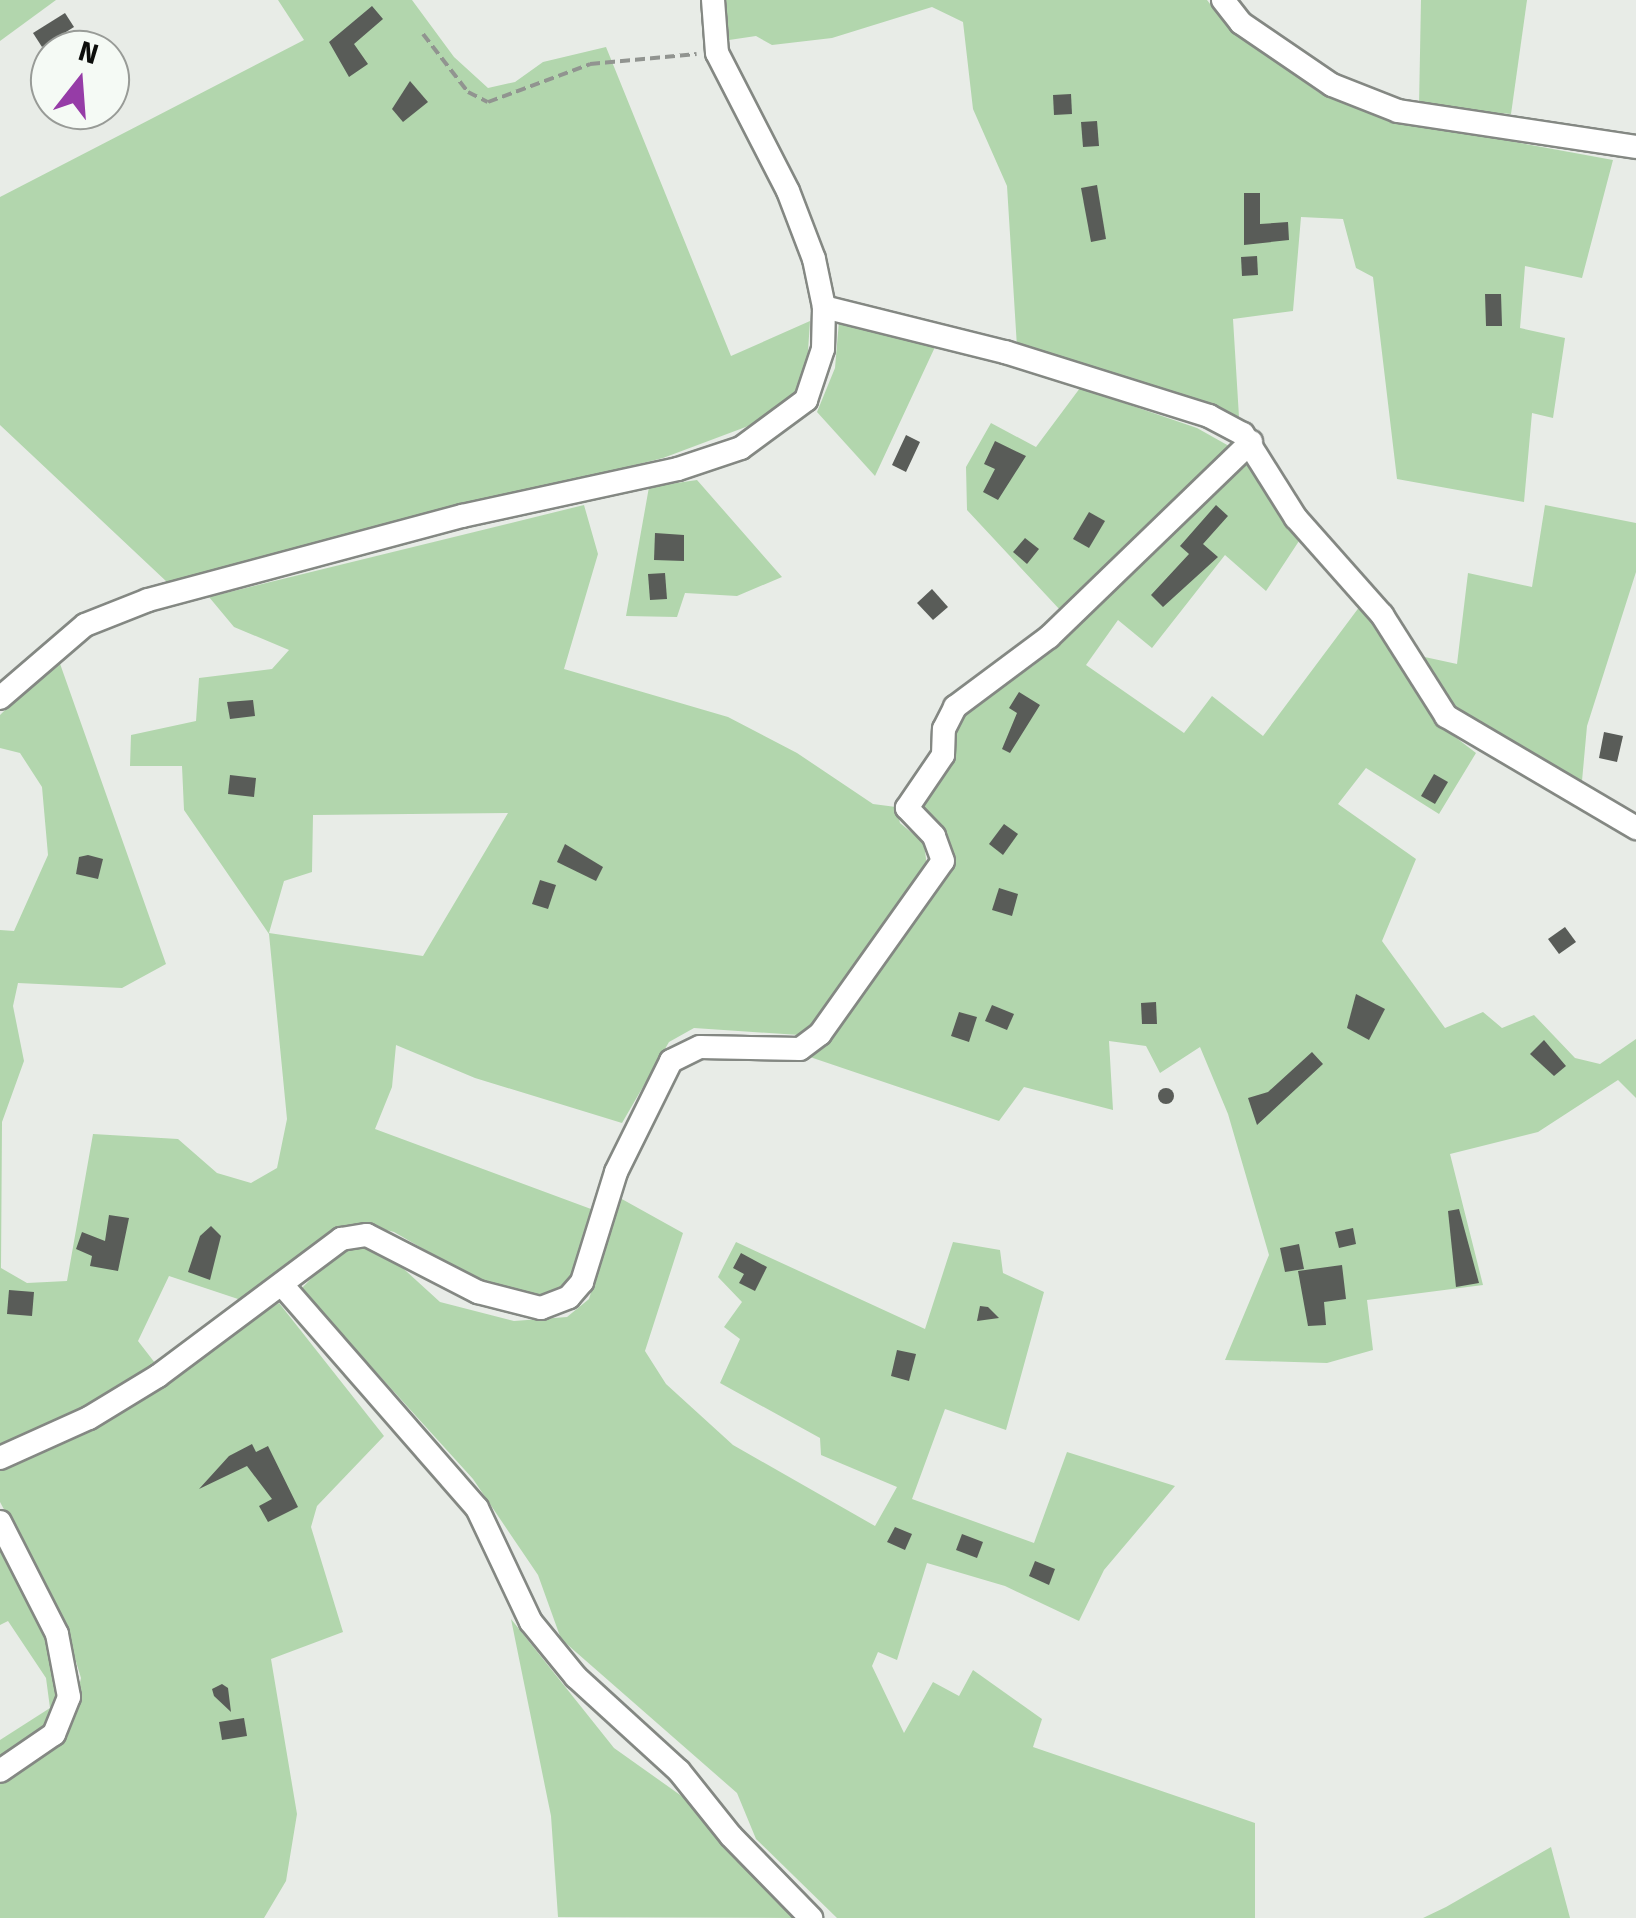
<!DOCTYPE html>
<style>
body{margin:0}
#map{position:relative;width:1636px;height:1918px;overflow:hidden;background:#e8ece7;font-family:"Fira Sans",sans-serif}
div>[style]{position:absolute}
.green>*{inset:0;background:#b2d6ad}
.building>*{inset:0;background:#595c58}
.round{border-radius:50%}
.path>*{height:4px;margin-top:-2px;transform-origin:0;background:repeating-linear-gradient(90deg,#919490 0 10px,transparent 0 15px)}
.roads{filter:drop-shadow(2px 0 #848883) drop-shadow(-2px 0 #848883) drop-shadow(0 2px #848883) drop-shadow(0 -2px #848883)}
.minor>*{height:22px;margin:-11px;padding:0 11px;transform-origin:11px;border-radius:11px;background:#fff}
span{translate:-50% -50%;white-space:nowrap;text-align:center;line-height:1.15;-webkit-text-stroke:10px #f5faf5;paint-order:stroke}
.north{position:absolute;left:30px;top:30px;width:100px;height:100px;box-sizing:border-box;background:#f5faf5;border:2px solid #989b97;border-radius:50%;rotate:17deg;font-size:28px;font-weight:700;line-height:40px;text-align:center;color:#0c0d0b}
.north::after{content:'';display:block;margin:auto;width:35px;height:45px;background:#963ca7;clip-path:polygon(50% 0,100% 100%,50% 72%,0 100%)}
</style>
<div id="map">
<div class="green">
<i style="clip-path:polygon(0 0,56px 0,0 41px)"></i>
<i style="clip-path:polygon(278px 0,412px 0,454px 57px,488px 88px,515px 82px,543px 62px,606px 47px,731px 356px,810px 321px,807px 366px,791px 400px,751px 425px,663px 458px,167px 582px,0 425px,0 197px,304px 40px)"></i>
<i style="clip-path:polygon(726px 0,1207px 0,1227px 26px,1318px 92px,1405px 122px,1613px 160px,1582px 278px,1525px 266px,1520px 328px,1565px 338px,1553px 418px,1532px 413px,1524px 502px,1397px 479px,1373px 277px,1356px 268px,1343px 219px,1301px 217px,1293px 311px,1233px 319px,1239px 417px,1017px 347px,1007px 186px,973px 109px,963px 22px,932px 7px,832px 38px,772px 45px,756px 36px,729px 40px)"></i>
<i style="clip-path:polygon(1421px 0,1527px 0,1511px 114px,1419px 106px)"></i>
<i style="clip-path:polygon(839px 321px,935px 347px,875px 476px,817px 412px,835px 368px)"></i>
<i style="clip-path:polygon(1080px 388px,1197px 428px,1229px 446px,1061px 611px,967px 510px,966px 467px,991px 423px,1036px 447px)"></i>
<i style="clip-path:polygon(1247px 461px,1299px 541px,1266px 591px,1225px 555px,1152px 648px,1118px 620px,1086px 665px,1184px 733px,1212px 696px,1263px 736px,1360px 606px,1437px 723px,1476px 753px,1439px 814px,1366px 768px,1338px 804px,1416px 859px,1382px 941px,1445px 1028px,1483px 1012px,1502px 1028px,1534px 1015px,1575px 1058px,1600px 1064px,1636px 1039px,1636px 1098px,1618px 1080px,1538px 1132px,1450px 1154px,1483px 1285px,1367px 1300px,1373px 1350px,1327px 1363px,1225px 1360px,1269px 1255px,1228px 1114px,1200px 1047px,1160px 1073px,1146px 1046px,1109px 1041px,1113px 1110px,1024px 1087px,999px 1121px,810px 1057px,953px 863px,949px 839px,916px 805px,957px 716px,1033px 666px)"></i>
<i style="clip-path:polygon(697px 480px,782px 577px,737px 596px,685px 593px,677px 617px,626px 616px,649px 487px)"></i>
<i style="clip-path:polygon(evenodd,584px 505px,598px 554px,564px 669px,728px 717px,797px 753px,873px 804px,896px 807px,900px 823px,924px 843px,927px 867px,830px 1008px,799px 1035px,694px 1028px,669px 1042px,622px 1123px,475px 1078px,396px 1045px,392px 1087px,375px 1129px,591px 1209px,568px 1284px,542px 1296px,489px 1287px,394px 1232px,367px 1225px,247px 1302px,169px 1276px,138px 1341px,155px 1363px,69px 1417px,0 1449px,0 930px,14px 931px,48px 855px,42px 787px,20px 753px,0 748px,0 715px,58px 658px,166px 964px,122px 988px,18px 983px,13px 1006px,24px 1061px,2px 1122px,1px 1268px,27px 1283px,67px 1281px,93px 1134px,178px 1139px,217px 1173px,251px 1183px,277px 1168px,287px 1119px,269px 934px,184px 810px,182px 766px,130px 766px,131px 735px,196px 721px,199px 678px,272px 669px,289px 650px,234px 627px,209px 597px,584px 505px,508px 813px,423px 956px,269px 933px,284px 881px,312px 872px,313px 815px,508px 813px)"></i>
<i style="clip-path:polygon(1545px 505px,1636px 523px,1636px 572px,1587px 726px,1582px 781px,1479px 730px,1443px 694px,1420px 656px,1457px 664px,1468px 573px,1532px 587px)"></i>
<i style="clip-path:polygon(620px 1198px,683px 1233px,645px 1351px,666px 1384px,733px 1445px,875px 1526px,897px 1487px,821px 1455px,820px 1438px,720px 1383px,740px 1339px,724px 1327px,742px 1302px,718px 1277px,736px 1242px,925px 1329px,953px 1242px,1000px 1250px,1003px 1273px,1044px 1292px,1006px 1430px,945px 1409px,912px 1499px,1034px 1543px,1067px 1452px,1175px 1486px,1104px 1570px,1079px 1621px,1005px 1586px,927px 1563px,897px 1660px,878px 1652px,872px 1666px,904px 1733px,933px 1682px,959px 1696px,973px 1670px,1042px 1719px,1033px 1747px,1255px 1823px,1255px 1918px,837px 1918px,756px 1839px,737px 1793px,561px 1639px,538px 1575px,473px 1479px,301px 1289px,332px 1257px,358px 1246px,383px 1250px,440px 1302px,514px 1321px,567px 1317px,589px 1299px)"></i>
<i style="clip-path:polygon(279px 1303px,384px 1436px,317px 1506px,311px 1527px,343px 1632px,271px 1659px,297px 1814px,286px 1881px,264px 1918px,0 1918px,0 1779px,68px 1735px,81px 1678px,63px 1619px,0 1502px,0 1471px,62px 1440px)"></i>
<i style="clip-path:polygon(0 1535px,57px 1656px,63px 1701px,52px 1722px,0 1762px,0 1740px,50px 1708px,46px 1678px,8px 1621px,0 1625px)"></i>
<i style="clip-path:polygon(511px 1619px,614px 1748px,683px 1797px,794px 1918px,558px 1917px,551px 1816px)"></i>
<i style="clip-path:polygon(1551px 1847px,1570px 1918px,1423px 1918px,1446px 1907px)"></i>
</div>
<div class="building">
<i style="clip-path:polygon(372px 6px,383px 19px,354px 44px,368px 64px,349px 77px,329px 42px)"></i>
<i style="clip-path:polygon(65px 13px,74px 27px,42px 47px,33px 33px)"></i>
<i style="clip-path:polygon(410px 81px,428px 102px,403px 122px,392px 109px)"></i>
<i style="clip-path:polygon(1071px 94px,1072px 114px,1054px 115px,1053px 95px)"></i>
<i style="clip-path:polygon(1097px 121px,1099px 146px,1083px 147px,1081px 122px)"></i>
<i style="clip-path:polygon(1097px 185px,1106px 239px,1091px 242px,1081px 188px)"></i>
<i style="clip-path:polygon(1244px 193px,1260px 193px,1260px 224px,1288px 222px,1289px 240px,1244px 245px)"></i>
<i style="clip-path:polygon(1257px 256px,1258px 275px,1242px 276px,1241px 257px)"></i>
<i style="clip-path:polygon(1485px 294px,1501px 294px,1502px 326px,1486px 326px)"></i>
<i style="clip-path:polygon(906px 435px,920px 442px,906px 472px,892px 465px)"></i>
<i style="clip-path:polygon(995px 441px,1026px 456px,998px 500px,983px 492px,995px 469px,984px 464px)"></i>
<i style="clip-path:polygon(1216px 505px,1228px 516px,1203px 544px,1218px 557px,1163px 607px,1151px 595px,1189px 554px,1180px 546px)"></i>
<i style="clip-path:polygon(1089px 512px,1105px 521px,1089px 548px,1073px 539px)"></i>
<i style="clip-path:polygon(655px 533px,684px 535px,684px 561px,654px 560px)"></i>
<i style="clip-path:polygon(1025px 538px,1039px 549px,1027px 564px,1013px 552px)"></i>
<i style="clip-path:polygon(665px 573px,667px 599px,650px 600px,648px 574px)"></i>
<i style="clip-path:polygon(932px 589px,948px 607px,933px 620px,917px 603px)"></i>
<i style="clip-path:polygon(1019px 692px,1040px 705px,1010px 753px,1002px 749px,1017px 713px,1009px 708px)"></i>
<i style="clip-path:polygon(253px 700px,255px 716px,230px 719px,227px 702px)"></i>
<i style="clip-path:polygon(1604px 732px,1623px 736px,1617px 762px,1599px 758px)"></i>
<i style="clip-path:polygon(1434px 774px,1448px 782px,1435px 804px,1421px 796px)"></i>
<i style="clip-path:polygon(230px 775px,256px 778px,254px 797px,228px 794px)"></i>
<i style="clip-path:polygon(1004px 824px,1018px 834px,1003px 855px,989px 844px)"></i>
<i style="clip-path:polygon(565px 844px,603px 867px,596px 881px,557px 862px)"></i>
<i style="clip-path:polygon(88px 855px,103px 859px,98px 879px,76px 874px,79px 857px)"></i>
<i style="clip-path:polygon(540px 880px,556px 885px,548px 909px,532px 904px)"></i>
<i style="clip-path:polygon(999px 888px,1018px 894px,1012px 916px,992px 910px)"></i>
<i style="clip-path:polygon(1565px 927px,1576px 942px,1559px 954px,1548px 939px)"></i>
<i style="clip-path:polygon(1356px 994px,1385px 1009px,1369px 1040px,1347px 1028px)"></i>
<i style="clip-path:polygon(1156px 1002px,1157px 1024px,1142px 1024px,1141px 1003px)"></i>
<i style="clip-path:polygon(992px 1005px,1014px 1014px,1007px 1030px,985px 1021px)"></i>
<i style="clip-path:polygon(959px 1012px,977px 1017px,969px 1042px,951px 1036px)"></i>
<i style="clip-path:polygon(1544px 1040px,1566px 1066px,1554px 1076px,1530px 1054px)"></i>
<i style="clip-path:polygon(1312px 1052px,1323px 1064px,1257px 1125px,1248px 1098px,1268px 1092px)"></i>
<i class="round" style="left:1158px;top:1088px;width:16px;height:16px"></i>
<i style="clip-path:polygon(1459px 1209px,1479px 1283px,1456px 1287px,1448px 1211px)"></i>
<i style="clip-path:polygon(109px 1215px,129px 1218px,118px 1271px,90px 1266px,92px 1256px,76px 1249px,82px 1232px,105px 1241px)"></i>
<i style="clip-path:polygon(211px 1226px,221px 1236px,210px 1280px,188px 1272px,200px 1236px)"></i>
<i style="clip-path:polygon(1353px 1228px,1356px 1244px,1339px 1248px,1335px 1232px)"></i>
<i style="clip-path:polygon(1299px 1244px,1304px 1269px,1285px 1272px,1280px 1248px)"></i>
<i style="clip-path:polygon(741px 1253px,767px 1267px,755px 1291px,739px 1283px,744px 1274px,733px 1268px)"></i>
<i style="clip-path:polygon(1342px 1265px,1346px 1299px,1324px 1302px,1326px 1325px,1308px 1326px,1298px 1271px)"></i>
<i style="clip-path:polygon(9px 1290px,34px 1292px,32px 1316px,7px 1314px)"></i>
<i style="clip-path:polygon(980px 1306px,988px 1307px,999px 1318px,977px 1321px)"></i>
<i style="clip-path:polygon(897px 1350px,916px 1354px,909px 1381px,891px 1376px)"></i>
<i style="clip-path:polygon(252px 1444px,256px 1452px,268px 1446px,298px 1507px,268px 1522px,259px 1506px,272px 1499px,247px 1466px,199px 1489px,229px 1456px)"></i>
<i style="clip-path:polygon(895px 1527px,912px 1534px,905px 1550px,887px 1542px)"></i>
<i style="clip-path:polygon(962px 1534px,983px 1542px,977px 1558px,956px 1550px)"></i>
<i style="clip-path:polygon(1035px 1561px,1055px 1569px,1049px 1585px,1029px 1576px)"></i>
<i style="clip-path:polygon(222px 1684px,228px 1688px,231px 1712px,214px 1696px,212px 1689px)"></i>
<i style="clip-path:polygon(244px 1718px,247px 1736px,222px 1740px,219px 1722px)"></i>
</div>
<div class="path">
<i style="left:423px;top:34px;width:73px;rotate:52.2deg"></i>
<i style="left:468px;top:92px;width:22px;rotate:27deg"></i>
<i style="left:488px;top:102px;width:109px;rotate:-20.4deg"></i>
<i style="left:590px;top:64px;width:107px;rotate:-5.3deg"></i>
</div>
<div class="roads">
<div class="minor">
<i style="left:1223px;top:0;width:29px;rotate:52deg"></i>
<i style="left:1241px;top:23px;width:110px;rotate:34.3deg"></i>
<i style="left:1332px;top:85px;width:71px;rotate:21.5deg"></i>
<i style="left:1398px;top:111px;width:241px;rotate:8.6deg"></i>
<i style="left:824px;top:307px;width:187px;rotate:14deg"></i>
<i style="left:1005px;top:352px;width:214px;rotate:17.4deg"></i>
<i style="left:1209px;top:416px;width:38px;rotate:28deg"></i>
<i style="left:1243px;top:434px;width:99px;rotate:57.8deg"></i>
<i style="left:1296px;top:518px;width:130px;rotate:48.4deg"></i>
<i style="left:1382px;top:615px;width:120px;rotate:57.6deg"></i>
<i style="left:1446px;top:716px;width:221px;rotate:30.5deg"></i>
<i style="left:0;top:698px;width:112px;rotate:-40.7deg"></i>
<i style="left:85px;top:625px;width:68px;rotate:-21.6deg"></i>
<i style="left:148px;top:600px;width:325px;rotate:-15deg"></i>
<i style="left:462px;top:516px;width:221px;rotate:-12.3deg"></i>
<i style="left:678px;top:469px;width:66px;rotate:-18.4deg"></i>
<i style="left:741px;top:448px;width:81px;rotate:-36.4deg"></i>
<i style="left:806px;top:400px;width:54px;rotate:-71.6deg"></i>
<i style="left:823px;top:349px;width:42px;rotate:-88.6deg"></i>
<i style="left:824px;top:307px;width:49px;rotate:-101.8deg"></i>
<i style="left:814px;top:259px;width:73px;rotate:-110.9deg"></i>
<i style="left:788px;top:191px;width:155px;rotate:-117.2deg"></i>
<i style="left:717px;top:53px;width:53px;rotate:-94.3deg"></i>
<i style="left:284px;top:1287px;width:293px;rotate:48.9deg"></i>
<i style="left:477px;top:1508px;width:126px;rotate:64.7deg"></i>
<i style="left:531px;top:1622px;width:71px;rotate:50.7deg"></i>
<i style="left:576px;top:1677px;width:139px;rotate:42.4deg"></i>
<i style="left:679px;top:1771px;width:83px;rotate:51.3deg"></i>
<i style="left:731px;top:1836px;width:115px;rotate:45.7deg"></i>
<i style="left:0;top:1458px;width:98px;rotate:-24.2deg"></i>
<i style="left:89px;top:1418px;width:81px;rotate:-31.3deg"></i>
<i style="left:158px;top:1376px;width:229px;rotate:-36.8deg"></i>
<i style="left:341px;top:1239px;width:26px;rotate:-9deg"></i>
<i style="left:367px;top:1235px;width:125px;rotate:27.2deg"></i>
<i style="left:478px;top:1292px;width:65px;rotate:14.3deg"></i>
<i style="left:541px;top:1308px;width:30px;rotate:-21deg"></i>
<i style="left:569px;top:1297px;width:20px;rotate:-49deg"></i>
<i style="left:582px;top:1282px;width:115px;rotate:-72.8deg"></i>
<i style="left:616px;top:1172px;width:124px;rotate:-63.6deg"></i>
<i style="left:671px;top:1061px;width:32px;rotate:-26deg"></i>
<i style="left:700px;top:1047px;width:100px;rotate:1.1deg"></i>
<i style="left:800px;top:1049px;width:25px;rotate:-37deg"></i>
<i style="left:820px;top:1034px;width:212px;rotate:-54.6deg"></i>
<i style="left:943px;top:861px;width:27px;rotate:-110deg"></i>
<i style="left:934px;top:836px;width:39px;rotate:-134deg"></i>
<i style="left:907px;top:808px;width:64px;rotate:-55.8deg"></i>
<i style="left:943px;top:755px;width:26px;rotate:-88deg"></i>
<i style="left:944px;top:729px;width:25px;rotate:-63deg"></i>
<i style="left:955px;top:707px;width:117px;rotate:-36.7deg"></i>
<i style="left:1049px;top:637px;width:281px;rotate:-44deg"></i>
<i style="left:0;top:1522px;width:126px;rotate:63deg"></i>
<i style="left:57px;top:1634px;width:64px;rotate:79.2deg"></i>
<i style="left:69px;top:1697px;width:40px;rotate:112deg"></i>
<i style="left:54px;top:1734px;width:65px;rotate:145.6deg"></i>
</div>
</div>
<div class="north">N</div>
</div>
